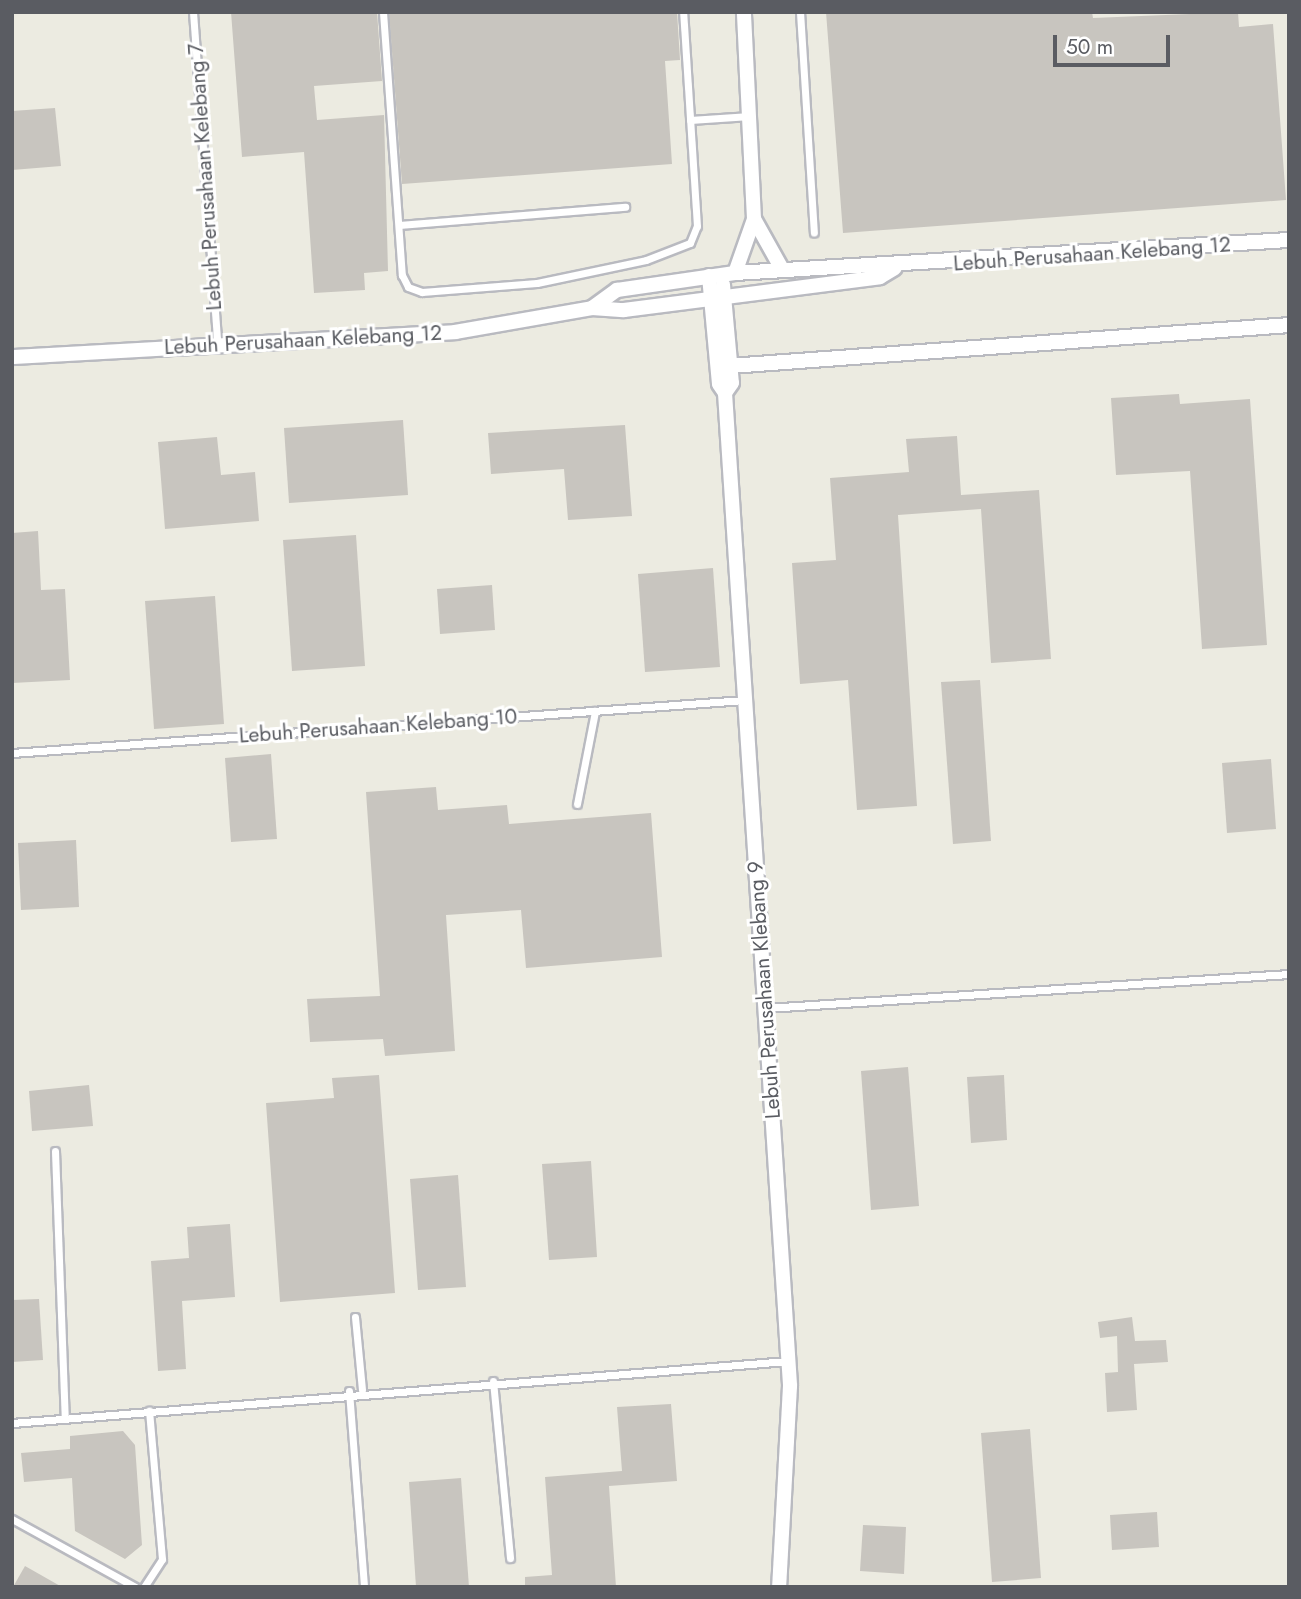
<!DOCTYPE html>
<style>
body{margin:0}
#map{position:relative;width:1301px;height:1599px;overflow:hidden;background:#ecebe1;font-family:Jost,sans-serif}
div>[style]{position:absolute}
.building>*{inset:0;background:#c8c5bf}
.roads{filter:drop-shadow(2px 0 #b9bac0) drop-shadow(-2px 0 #b9bac0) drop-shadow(0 2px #b9bac0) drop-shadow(0 -2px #b9bac0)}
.service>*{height:7px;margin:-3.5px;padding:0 3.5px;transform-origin:3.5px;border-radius:3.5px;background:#fff}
.minor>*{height:14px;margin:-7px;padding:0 7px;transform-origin:7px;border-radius:7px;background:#fff}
span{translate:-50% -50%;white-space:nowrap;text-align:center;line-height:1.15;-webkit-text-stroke:6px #fff;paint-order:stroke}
.street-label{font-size:21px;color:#5a5c62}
.frame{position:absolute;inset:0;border:14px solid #5a5c62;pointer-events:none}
.scale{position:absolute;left:1053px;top:35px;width:117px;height:32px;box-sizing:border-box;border:4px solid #5a5c62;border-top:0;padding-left:9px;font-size:21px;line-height:24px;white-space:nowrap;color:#5a5c62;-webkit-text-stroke:5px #fff;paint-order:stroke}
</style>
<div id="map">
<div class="building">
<i style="clip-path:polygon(231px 12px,377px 12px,382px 81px,314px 86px,317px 120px,384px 115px,388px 271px,364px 273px,365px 290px,314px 293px,304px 152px,242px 157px)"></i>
<i style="clip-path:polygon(389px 12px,677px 12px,680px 60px,665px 61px,672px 164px,402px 184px)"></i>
<i style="clip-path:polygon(826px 12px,1092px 12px,1093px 18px,1238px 12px,1239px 27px,1273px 24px,1286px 200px,843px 233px)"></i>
<i style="clip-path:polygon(55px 108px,61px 166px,12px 170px,12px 111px)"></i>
<i style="clip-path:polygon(1179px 394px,1180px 404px,1250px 399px,1267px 645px,1202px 649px,1190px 471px,1116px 475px,1111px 398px)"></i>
<i style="clip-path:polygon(403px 420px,408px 495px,289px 503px,284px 428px)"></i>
<i style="clip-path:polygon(625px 425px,632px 516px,568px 520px,564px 469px,491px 474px,488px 433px)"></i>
<i style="clip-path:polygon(957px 436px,961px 495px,1039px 490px,1051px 659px,991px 663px,981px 509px,898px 515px,917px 806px,857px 810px,848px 680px,800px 684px,792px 563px,836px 560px,830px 478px,909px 472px,906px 439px)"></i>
<i style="clip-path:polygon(217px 437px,221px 475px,255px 472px,259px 521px,165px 529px,158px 442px)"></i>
<i style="clip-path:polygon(38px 531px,41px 590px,65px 589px,70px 680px,12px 683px,12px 533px)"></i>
<i style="clip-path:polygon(356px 535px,365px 666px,292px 671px,283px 540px)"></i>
<i style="clip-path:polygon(713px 568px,720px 667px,645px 672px,638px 574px)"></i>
<i style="clip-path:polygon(492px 585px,495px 630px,440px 634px,437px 589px)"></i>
<i style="clip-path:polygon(215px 596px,224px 724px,154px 729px,145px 601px)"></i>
<i style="clip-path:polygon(980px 680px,991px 841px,953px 844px,941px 682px)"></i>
<i style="clip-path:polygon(271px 754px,277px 839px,231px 842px,225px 758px)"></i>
<i style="clip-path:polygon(1271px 759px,1276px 829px,1227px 833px,1222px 763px)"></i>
<i style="clip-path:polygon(436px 787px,438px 810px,507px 805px,509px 824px,651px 813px,662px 957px,526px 968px,521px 910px,446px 915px,455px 1051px,385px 1056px,383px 1039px,310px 1042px,307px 999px,380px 996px,366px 792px)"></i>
<i style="clip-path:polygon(76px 840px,79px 907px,21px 910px,18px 843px)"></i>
<i style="clip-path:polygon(908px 1067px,919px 1206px,871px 1210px,861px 1071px)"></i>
<i style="clip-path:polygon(379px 1075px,395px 1293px,280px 1302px,266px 1103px,334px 1098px,332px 1078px)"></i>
<i style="clip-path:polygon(1004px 1075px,1007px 1140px,971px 1143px,967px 1077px)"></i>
<i style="clip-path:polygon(89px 1085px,93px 1126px,32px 1131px,29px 1091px)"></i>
<i style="clip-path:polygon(591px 1161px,597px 1257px,549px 1260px,542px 1164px)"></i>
<i style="clip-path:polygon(458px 1175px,466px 1287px,418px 1290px,410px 1179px)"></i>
<i style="clip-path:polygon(230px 1224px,235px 1297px,182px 1301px,186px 1369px,158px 1371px,151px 1261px,189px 1258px,187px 1227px)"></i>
<i style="clip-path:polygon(39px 1299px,43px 1360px,12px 1362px,12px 1300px)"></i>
<i style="clip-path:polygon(1132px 1317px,1135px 1341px,1166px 1340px,1168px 1362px,1134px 1364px,1137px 1410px,1107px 1412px,1105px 1373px,1118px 1372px,1117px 1336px,1100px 1338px,1098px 1322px)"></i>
<i style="clip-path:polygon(671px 1404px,677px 1481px,609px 1486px,616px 1587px,525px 1587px,525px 1577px,552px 1575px,545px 1477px,622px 1471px,617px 1407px)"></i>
<i style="clip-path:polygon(1030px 1429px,1041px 1578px,992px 1582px,981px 1433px)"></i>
<i style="clip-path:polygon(123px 1431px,135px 1445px,142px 1545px,125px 1559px,75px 1531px,72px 1478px,24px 1482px,21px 1453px,70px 1449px,70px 1436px)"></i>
<i style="clip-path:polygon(461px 1478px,469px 1587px,416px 1587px,409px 1482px)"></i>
<i style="clip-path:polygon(1157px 1512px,1159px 1547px,1112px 1550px,1110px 1515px)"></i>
<i style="clip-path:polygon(863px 1525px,906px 1527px,904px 1574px,860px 1571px)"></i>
<i style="clip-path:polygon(25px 1566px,62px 1587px,13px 1587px)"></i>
</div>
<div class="roads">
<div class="service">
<i style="left:193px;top:12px;width:331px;rotate:85.8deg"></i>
<i style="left:383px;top:12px;width:264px;rotate:85.9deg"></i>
<i style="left:402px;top:275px;width:13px;rotate:63deg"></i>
<i style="left:408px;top:287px;width:15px;rotate:20deg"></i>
<i style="left:422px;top:292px;width:115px;rotate:-4.5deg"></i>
<i style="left:537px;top:283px;width:111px;rotate:-11.9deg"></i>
<i style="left:646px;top:260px;width:47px;rotate:-21.1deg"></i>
<i style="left:690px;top:243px;width:18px;rotate:-68deg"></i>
<i style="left:697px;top:226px;width:214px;rotate:-93.7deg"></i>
<i style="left:800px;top:12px;width:221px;rotate:86.4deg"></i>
<i style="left:690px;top:120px;width:60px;rotate:-3.8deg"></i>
<i style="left:399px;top:225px;width:227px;rotate:-4.6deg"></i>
<i style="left:12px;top:753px;width:734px;rotate:-4.14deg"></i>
<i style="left:577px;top:804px;width:95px;rotate:-79deg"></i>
<i style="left:766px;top:1008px;width:524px;rotate:-3.72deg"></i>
<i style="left:55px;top:1151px;width:267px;rotate:87.9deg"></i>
<i style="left:355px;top:1317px;width:73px;rotate:84.5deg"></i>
<i style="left:493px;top:1381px;width:178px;rotate:84.5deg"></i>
<i style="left:349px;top:1391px;width:197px;rotate:85.6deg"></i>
<i style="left:12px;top:1423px;width:778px;rotate:-4.57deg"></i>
<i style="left:12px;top:1519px;width:141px;rotate:28.9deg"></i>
<i style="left:144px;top:1587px;width:33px;rotate:-57deg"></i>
<i style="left:162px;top:1559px;width:149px;rotate:-95deg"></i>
</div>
<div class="minor">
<i style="left:754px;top:219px;width:57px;rotate:60.8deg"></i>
<i style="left:735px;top:273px;width:57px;rotate:-70.6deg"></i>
<i style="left:754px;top:219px;width:207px;rotate:-92.8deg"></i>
<i style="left:709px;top:276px;width:108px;rotate:84.7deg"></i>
<i style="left:719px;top:384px;width:11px;rotate:56deg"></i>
<i style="left:725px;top:393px;width:995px;rotate:86.25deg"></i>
<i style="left:790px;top:1386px;width:201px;rotate:93.1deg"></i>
<i style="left:723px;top:285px;width:98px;rotate:84.8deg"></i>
<i style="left:732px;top:383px;width:12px;rotate:125deg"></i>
<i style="left:592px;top:308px;width:31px;rotate:-36deg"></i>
<i style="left:617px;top:290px;width:119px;rotate:-8.2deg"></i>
<i style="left:735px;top:273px;width:555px;rotate:-3.41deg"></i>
<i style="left:12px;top:357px;width:444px;rotate:-3.2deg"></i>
<i style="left:455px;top:332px;width:139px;rotate:-9.9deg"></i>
<i style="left:592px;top:308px;width:32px;rotate:4deg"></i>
<i style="left:624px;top:310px;width:258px;rotate:-7.3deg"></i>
<i style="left:880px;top:277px;width:17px;rotate:-31deg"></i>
<i style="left:730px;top:366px;width:561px;rotate:-4.19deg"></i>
</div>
</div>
<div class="street-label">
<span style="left:205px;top:177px;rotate:-94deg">Lebuh Perusahaan Kelebang 7</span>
<span style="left:1092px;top:254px;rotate:-4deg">Lebuh Perusahaan Kelebang 12</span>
<span style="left:303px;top:340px;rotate:-3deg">Lebuh Perusahaan Kelebang 12</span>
<span style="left:378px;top:726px;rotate:-4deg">Lebuh Perusahaan Kelebang 10</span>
<span style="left:764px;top:990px;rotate:-94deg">Lebuh Perusahaan Klebang 9</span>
</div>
<div class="frame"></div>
<div class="scale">50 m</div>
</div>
